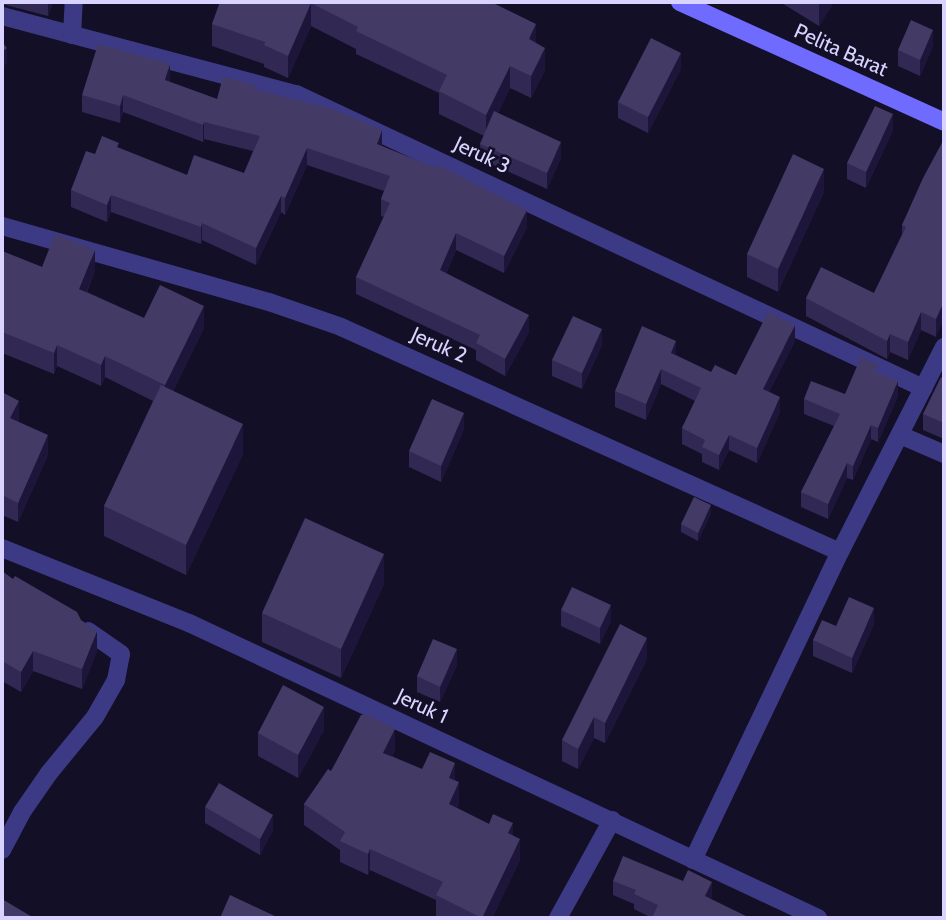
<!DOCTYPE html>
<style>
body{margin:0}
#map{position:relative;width:946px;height:920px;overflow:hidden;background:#130f26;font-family:Cabin,sans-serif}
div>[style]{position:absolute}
.street>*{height:18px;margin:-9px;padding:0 9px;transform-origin:9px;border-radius:9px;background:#3d3a85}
.secondary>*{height:18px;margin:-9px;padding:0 9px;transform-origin:9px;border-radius:9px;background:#6f6bff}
.wall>*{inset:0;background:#312854}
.shaded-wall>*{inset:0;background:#1d163a}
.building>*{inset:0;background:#433a66}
span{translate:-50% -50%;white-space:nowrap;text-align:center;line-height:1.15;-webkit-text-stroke:5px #130f26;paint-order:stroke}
.street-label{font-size:21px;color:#d9d4ff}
.frame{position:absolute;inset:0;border:4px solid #d9d4ff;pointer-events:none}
</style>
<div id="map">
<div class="street">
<i style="left:2px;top:16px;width:304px;rotate:14.9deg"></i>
<i style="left:296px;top:94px;width:693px;rotate:25.12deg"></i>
<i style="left:72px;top:35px;width:33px;rotate:-87deg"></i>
<i style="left:2px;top:226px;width:278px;rotate:15.9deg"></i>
<i style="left:269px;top:302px;width:76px;rotate:19.1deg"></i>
<i style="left:341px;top:327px;width:547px;rotate:24.27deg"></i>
<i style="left:900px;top:435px;width:48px;rotate:23.4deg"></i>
<i style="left:2px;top:548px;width:201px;rotate:21.9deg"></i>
<i style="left:189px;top:623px;width:695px;rotate:25.13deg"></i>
<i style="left:2px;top:850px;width:43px;rotate:-62.2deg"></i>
<i style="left:22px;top:812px;width:47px;rotate:-55.3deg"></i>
<i style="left:49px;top:773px;width:72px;rotate:-50.6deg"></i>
<i style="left:95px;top:717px;width:43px;rotate:-60.4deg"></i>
<i style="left:116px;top:680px;width:26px;rotate:-79deg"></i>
<i style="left:121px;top:654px;width:40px;rotate:-145.1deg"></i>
<i style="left:693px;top:860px;width:341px;rotate:-64.5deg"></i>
<i style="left:840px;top:552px;width:230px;rotate:-63.1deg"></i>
<i style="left:558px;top:918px;width:112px;rotate:-61.1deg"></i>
</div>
<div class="secondary">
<i style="left:680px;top:2px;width:290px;rotate:24.4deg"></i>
</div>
<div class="wall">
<i style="clip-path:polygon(2px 2px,53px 2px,48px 16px,2px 4px)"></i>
<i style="clip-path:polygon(220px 2px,491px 2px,536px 43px,545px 70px,531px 98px,510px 88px,498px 113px,561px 158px,547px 189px,480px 159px,480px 144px,484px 136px,439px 114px,439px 93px,356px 54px,356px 49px,311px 26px,288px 78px,264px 67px,264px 64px,212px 46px,212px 24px)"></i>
<i style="clip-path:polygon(780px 2px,834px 2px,819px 26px)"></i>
<i style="clip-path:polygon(933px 46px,920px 76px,898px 66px,898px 50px)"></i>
<i style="clip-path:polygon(681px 69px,648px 133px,618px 118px,618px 102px)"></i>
<i style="clip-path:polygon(170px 81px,170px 82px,217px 99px,255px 89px,382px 146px,527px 227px,504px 273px,456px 250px,446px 274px,529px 332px,505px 376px,476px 360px,476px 350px,356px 294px,356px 277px,384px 217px,381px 216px,381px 199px,384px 191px,307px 165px,285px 215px,281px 212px,256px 265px,202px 240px,201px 244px,111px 212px,107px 222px,71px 207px,71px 190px,95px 154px,119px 148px,187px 175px,244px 173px,253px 151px,204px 139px,203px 142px,123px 112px,120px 123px,82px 112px,82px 95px)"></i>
<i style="clip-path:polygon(893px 130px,866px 188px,847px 179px,847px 163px)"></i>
<i style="clip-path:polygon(944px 139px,936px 337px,921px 330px,908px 360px,890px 352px,887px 359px,806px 316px,806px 298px,874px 293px,902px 234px,902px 225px)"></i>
<i style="clip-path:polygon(824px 192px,778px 292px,747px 277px,747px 254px)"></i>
<i style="clip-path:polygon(2px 251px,42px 267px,95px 271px,87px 292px,144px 318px,204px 328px,173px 391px,243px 454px,186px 575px,104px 536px,104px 506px,153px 401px,105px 377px,101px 386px,57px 366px,54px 374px,2px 353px)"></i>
<i style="clip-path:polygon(795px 341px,769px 392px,780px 412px,757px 463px,729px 450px,719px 470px,702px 462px,702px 454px,682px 444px,682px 428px,695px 401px,661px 384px,646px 420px,615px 407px,615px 391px,676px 355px,711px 372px,736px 375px)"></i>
<i style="clip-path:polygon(602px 345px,582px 389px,552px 376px,552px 360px)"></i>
<i style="clip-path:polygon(878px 373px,898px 396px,878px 442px,871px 439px,853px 480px,847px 478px,828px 519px,801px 507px,801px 492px,834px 426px,804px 414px,804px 399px,845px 394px)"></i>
<i style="clip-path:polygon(944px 379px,944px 439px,923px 430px,923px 414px)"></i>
<i style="clip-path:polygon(2px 392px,18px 421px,48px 455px,18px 522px,2px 515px)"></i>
<i style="clip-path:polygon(464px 429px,441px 482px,409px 467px,409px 451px)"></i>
<i style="clip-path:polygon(711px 513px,698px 541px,681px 532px,681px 524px)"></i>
<i style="clip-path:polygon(2px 571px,97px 651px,82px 689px,33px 671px,21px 692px,2px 681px)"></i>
<i style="clip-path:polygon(384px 584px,341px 678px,262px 642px,262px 613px)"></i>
<i style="clip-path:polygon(561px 610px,611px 621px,600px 644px,561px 626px)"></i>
<i style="clip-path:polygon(874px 624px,852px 673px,813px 656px,813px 640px,836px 626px)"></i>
<i style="clip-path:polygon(647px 659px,605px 743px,594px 738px,578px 769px,562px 761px,562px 740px)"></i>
<i style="clip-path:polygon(457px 665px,440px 702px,417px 692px,417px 676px)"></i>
<i style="clip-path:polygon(324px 730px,298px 778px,258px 756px,258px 733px)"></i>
<i style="clip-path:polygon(395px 750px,392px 756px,422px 769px,455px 780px,459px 802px,457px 808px,513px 836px,520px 860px,492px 918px,441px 918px,436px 916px,436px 900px,370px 870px,368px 875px,340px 862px,340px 850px,304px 825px,304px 804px,331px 771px)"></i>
<i style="clip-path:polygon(205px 807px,273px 830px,260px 855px,205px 823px)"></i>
<i style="clip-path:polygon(613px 881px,712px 897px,652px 918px,634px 909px,634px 904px,613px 895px)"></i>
</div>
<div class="shaded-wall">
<i style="clip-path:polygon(48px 2px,53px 2px,48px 16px)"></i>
<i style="clip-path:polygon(819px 2px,834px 2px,819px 26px)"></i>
<i style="clip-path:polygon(311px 3px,311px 26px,288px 78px,288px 56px)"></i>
<i style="clip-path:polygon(536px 24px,536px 46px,529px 39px)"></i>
<i style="clip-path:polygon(933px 30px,933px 46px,920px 76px,920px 60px)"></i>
<i style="clip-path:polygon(7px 48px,7px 63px,2px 68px,2px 52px)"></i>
<i style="clip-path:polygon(545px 48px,545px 70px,531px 98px,531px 76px)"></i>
<i style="clip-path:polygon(681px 53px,681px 69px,648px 133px,648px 117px)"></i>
<i style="clip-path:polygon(170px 64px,170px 81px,165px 97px,165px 80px)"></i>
<i style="clip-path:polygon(510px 66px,510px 88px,486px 137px,486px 115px)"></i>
<i style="clip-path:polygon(123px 95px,123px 112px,120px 123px,120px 106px)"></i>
<i style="clip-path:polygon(893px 114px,893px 130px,866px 188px,866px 172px)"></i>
<i style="clip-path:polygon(204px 122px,204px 139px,203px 142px,203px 125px)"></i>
<i style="clip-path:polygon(382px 130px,382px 147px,377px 144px)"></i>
<i style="clip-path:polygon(561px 142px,561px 158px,547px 189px,547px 173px)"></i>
<i style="clip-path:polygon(307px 148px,307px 165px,285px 215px,285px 198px)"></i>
<i style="clip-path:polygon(824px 169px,824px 192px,778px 292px,778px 269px)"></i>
<i style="clip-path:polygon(111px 195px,111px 212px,107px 222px,107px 205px)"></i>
<i style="clip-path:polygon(281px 196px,281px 212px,256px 265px,256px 248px)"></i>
<i style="clip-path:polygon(527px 210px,527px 227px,504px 273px,504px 256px)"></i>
<i style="clip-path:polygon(202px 223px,202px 240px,201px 244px,201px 227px)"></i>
<i style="clip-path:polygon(456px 233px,456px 250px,440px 287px,440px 270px)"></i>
<i style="clip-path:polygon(95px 250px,95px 271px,79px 310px,79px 289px)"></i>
<i style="clip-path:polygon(944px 302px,944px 320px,936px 337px,936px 319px)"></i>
<i style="clip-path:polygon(204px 306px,204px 328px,165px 407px,165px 385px)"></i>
<i style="clip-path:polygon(921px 312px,921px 330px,908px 360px,908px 342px)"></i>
<i style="clip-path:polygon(529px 315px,529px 332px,505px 376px,505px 359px)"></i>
<i style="clip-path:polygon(795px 325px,795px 341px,763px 404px,763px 389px)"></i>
<i style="clip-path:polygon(602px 329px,602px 345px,582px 389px,582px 373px)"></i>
<i style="clip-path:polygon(890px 334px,890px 352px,887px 359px,887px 341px)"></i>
<i style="clip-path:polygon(676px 341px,676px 357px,671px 353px)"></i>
<i style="clip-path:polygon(57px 345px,57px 366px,54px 374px,54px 353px)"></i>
<i style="clip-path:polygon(105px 356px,105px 377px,101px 386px,101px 365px)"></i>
<i style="clip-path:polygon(661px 369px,661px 384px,646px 420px,646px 404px)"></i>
<i style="clip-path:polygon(898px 381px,898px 396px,878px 442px,878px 428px)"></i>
<i style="clip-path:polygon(780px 397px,780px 412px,757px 463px,757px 448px)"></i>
<i style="clip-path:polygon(19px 401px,19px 421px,10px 437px,10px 418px)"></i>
<i style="clip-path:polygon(464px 413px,464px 429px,441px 482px,441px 466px)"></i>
<i style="clip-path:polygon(243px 424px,243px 454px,186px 575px,186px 545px)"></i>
<i style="clip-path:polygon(871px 425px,871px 439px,853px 480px,853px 466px)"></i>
<i style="clip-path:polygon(48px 435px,48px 455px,18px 522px,18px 503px)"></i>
<i style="clip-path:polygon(729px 435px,729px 450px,719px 470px,719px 455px)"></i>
<i style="clip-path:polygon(847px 463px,847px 478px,828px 519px,828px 504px)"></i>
<i style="clip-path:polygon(711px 505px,711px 513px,698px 541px,698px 533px)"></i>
<i style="clip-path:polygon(384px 554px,384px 584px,341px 678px,341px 649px)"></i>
<i style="clip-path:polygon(611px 605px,611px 621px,600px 644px,600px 628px)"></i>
<i style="clip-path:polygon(874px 608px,874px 624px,852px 673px,852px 658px)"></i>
<i style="clip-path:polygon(97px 631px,97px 651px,82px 689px,82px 669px)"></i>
<i style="clip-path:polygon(647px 638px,647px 659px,605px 743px,605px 723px)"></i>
<i style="clip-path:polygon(457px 649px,457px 665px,440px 702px,440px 687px)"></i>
<i style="clip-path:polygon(33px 651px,33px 671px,21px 692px,21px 672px)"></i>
<i style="clip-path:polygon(324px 707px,324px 730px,298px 778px,298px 755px)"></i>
<i style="clip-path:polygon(594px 717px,594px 738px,578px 769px,578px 749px)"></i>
<i style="clip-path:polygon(395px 729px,395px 750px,383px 773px,383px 753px)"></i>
<i style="clip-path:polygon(455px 763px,455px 784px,449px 778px)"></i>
<i style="clip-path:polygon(459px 782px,459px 802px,449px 825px,449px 804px)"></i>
<i style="clip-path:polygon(273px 815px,273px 830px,260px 855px,260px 839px)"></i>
<i style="clip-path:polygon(513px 823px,513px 844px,508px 833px)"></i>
<i style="clip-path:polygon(520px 839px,520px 860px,492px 918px,482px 918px)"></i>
<i style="clip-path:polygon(370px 849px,370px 870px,368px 875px,368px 854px)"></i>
<i style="clip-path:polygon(712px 882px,712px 897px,705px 911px,705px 896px)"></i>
</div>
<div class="building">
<i style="clip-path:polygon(220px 2px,491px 2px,536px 24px,529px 39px,545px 48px,531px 76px,510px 66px,486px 115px,439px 91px,447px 75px,356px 31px,358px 27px,311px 3px,288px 56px,264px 45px,265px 42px,212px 24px)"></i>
<i style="clip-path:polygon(911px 20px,933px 30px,920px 60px,898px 50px)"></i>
<i style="clip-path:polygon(651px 38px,681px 53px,648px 117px,618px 102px)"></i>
<i style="clip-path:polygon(2px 42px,7px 48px,2px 52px)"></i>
<i style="clip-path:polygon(98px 44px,170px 64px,165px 80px,217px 99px,223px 77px,255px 85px,254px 89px,336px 110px,382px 130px,377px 144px,436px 168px,438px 165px,527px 210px,504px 256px,456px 233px,440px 270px,529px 315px,505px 359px,476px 343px,480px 335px,356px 277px,390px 203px,381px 199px,390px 176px,307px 148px,285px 198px,281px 196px,256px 248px,202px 223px,201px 227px,111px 195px,107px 205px,71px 190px,86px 151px,95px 154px,102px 136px,119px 143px,117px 147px,187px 175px,194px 155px,244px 173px,260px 136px,204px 122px,203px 125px,123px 95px,120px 106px,82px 95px)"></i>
<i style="clip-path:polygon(875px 106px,893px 114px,866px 172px,847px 163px)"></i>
<i style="clip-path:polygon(494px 111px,561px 142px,547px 173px,480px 144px)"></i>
<i style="clip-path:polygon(944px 139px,944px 302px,936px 319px,921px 312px,908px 342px,890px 334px,887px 341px,806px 298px,821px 267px,874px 293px,906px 227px,902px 225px,923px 178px)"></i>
<i style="clip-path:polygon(793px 154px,824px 169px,778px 269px,747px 254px)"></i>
<i style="clip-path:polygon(55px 234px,95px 250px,79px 289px,144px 318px,160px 285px,204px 306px,165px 385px,105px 356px,101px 365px,57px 345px,54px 353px,2px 332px,2px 251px,42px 267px)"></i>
<i style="clip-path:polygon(768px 312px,795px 325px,763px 389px,780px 397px,757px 448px,729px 435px,719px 455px,702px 447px,705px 440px,682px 428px,701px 388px,661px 369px,646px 404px,615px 391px,642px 326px,676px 341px,671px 353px,711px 372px,715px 365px,736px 375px)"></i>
<i style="clip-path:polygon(573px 316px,602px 329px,582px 373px,552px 360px)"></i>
<i style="clip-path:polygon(861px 357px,878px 365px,875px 372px,898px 381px,878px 428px,871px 425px,853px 466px,847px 463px,828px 504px,801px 492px,840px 414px,804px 399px,811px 381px,845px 394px)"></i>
<i style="clip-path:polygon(941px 377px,944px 379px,944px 423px,923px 414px)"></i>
<i style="clip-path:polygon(161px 385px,243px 424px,186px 545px,104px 506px)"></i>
<i style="clip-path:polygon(2px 392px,19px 401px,10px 418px,48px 435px,18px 503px,2px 495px)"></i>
<i style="clip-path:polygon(432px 399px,464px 413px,441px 466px,409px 451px)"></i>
<i style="clip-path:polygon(694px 497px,711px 505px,698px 533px,681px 524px)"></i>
<i style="clip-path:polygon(305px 518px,384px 554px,341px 649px,262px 613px)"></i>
<i style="clip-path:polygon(2px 571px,13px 579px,15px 576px,77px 612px,81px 620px,97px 631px,82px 669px,33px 651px,21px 672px,2px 661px)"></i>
<i style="clip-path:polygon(572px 587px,611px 605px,600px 628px,561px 610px)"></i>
<i style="clip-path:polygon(849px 597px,874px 608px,852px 658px,813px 640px,822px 620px,836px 626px)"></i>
<i style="clip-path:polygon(620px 624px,647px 638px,605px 723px,594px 717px,578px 749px,562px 740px)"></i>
<i style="clip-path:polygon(433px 639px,457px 649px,440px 687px,417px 676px)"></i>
<i style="clip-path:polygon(283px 685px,324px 707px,298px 755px,258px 733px)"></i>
<i style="clip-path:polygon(361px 715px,368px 715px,395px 729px,383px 753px,422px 769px,430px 752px,455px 763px,449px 778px,459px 782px,449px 804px,489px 824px,493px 814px,513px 823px,508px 833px,520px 839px,482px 918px,436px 895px,443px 882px,370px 849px,368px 854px,340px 841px,345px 832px,304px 804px,328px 769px,331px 771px)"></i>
<i style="clip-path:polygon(219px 783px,273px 815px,260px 839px,205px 807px)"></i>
<i style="clip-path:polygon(623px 856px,683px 881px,688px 870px,712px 882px,705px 896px,750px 918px,652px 918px,658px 905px,634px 894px,636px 890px,613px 881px)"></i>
<i style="clip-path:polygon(230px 895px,279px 918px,220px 918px)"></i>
<i style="clip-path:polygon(2px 899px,34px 918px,2px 918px)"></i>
</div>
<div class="street-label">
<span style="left:841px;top:50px;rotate:24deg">Pelita Barat</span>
<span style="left:482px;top:155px;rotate:25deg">Jeruk 3</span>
<span style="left:439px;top:345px;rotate:24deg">Jeruk 2</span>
<span style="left:422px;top:706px;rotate:25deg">Jeruk 1</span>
</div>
<div class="frame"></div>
</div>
